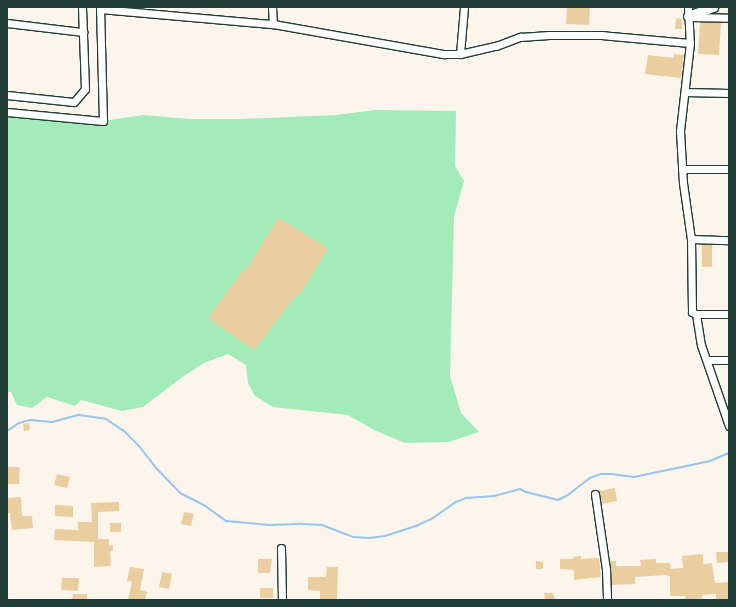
<!DOCTYPE html>
<style>
body{margin:0}
#map{position:relative;width:736px;height:607px;overflow:hidden;background:#fbf5ec;font-family:Mynerve,sans-serif}
div>[style]{position:absolute}
.green>*{inset:0;background:#a3ebb9}
.stream>*{height:2px;margin:-1px;padding:0 1px;transform-origin:1px;border-radius:1px;background:#98c4f2}
.building>*{inset:0;background:#ebce9f}
.roads{filter:drop-shadow(1px 0 #1f3d34) drop-shadow(-1px 0 #1f3d34) drop-shadow(0 1px #1f3d34) drop-shadow(0 -1px #1f3d34)}
.street>*{height:7px;margin:-3.5px;padding:0 3.5px;transform-origin:3.5px;border-radius:3.5px;background:#fff}
.secondary>*{height:9px;margin:-4.5px;padding:0 4.5px;transform-origin:4.5px;border-radius:4.5px;background:#fff}
span{translate:-50% -50%;white-space:nowrap;text-align:center;line-height:1.15;-webkit-text-stroke:3px #fff;paint-order:stroke}
.frame{position:absolute;inset:0;border:8px solid #1f3d34;pointer-events:none}
</style>
<div id="map">
<div class="green">
<i style="clip-path:polygon(375px 110px,456px 111px,455px 166px,464px 181px,454px 217px,450px 376px,461px 413px,479px 432px,449px 442px,405px 443px,374px 430px,348px 415px,273px 407px,255px 396px,248px 383px,246px 365px,228px 354px,204px 363px,181px 378px,143px 407px,122px 411px,81px 400px,75px 406px,47px 397px,32px 408px,17px 405px,11px 392px,7px 392px,7px 112px,103px 121px,143px 115px,190px 119px,240px 119px,336px 115px)"></i>
</div>
<div class="stream">
<i style="left:7px;top:431px;width:14px;rotate:-34deg"></i>
<i style="left:19px;top:423px;width:11px;rotate:-15deg"></i>
<i style="left:30px;top:420px;width:22px;rotate:5deg"></i>
<i style="left:52px;top:422px;width:28px;rotate:-15deg"></i>
<i style="left:79px;top:415px;width:27px;rotate:8deg"></i>
<i style="left:106px;top:419px;width:22px;rotate:34deg"></i>
<i style="left:124px;top:431px;width:21px;rotate:45deg"></i>
<i style="left:139px;top:446px;width:28px;rotate:52deg"></i>
<i style="left:156px;top:468px;width:35px;rotate:46deg"></i>
<i style="left:180px;top:493px;width:27px;rotate:27deg"></i>
<i style="left:204px;top:505px;width:27px;rotate:36deg"></i>
<i style="left:226px;top:521px;width:43px;rotate:5.3deg"></i>
<i style="left:269px;top:525px;width:33px;rotate:-2deg"></i>
<i style="left:302px;top:524px;width:20px;rotate:3deg"></i>
<i style="left:322px;top:525px;width:33px;rotate:21deg"></i>
<i style="left:353px;top:537px;width:16px;rotate:4deg"></i>
<i style="left:369px;top:538px;width:16px;rotate:-7deg"></i>
<i style="left:385px;top:536px;width:35px;rotate:-18deg"></i>
<i style="left:418px;top:525px;width:17px;rotate:-25deg"></i>
<i style="left:433px;top:518px;width:28px;rotate:-35deg"></i>
<i style="left:456px;top:502px;width:11px;rotate:-22deg"></i>
<i style="left:466px;top:498px;width:28px;rotate:-4deg"></i>
<i style="left:494px;top:496px;width:27px;rotate:-15deg"></i>
<i style="left:520px;top:489px;width:7px;rotate:27deg"></i>
<i style="left:526px;top:492px;width:33px;rotate:14deg"></i>
<i style="left:558px;top:500px;width:11px;rotate:-27deg"></i>
<i style="left:568px;top:495px;width:28px;rotate:-38deg"></i>
<i style="left:590px;top:478px;width:12px;rotate:-20deg"></i>
<i style="left:601px;top:474px;width:11px"></i>
<i style="left:612px;top:474px;width:22px;rotate:8deg"></i>
<i style="left:634px;top:477px;width:78px;rotate:-11.9deg"></i>
<i style="left:710px;top:461px;width:21px;rotate:-23deg"></i>
</div>
<div class="building">
<i style="clip-path:polygon(567px 7px,590px 7px,589px 25px,566px 24px)"></i>
<i style="clip-path:polygon(676px 18px,682px 19px,682px 29px,675px 29px)"></i>
<i style="clip-path:polygon(700px 22px,721px 23px,719px 55px,698px 54px)"></i>
<i style="clip-path:polygon(674px 54px,684px 55px,681px 78px,645px 74px,648px 55px,674px 58px)"></i>
<i style="clip-path:polygon(278px 218px,328px 248px,299px 296px,297px 294px,254px 350px,208px 318px,244px 269px,246px 270px)"></i>
<i style="clip-path:polygon(702px 244px,712px 245px,712px 267px,702px 267px)"></i>
<i style="clip-path:polygon(29px 423px,30px 430px,24px 431px,23px 424px)"></i>
<i style="clip-path:polygon(7px 467px,20px 467px,19px 484px,7px 484px)"></i>
<i style="clip-path:polygon(57px 474px,70px 477px,67px 488px,54px 485px)"></i>
<i style="clip-path:polygon(615px 488px,617px 501px,601px 504px,599px 491px)"></i>
<i style="clip-path:polygon(21px 497px,22px 516px,32px 516px,33px 528px,12px 530px,10px 515px,10px 513px,7px 513px,7px 498px)"></i>
<i style="clip-path:polygon(119px 502px,119px 511px,98px 512px,98px 539px,109px 539px,109px 546px,113px 545px,113px 551px,110px 551px,111px 566px,94px 567px,94px 542px,54px 540px,55px 529px,78px 530px,78px 522px,92px 522px,91px 503px)"></i>
<i style="clip-path:polygon(55px 505px,73px 506px,73px 517px,55px 516px)"></i>
<i style="clip-path:polygon(184px 512px,194px 514px,191px 526px,181px 524px)"></i>
<i style="clip-path:polygon(110px 523px,121px 523px,121px 532px,110px 532px)"></i>
<i style="clip-path:polygon(716px 552px,729px 552px,729px 562px,717px 563px)"></i>
<i style="clip-path:polygon(703px 554px,703px 564px,712px 563px,715px 583px,728px 582px,729px 600px,716px 600px,716px 594px,702px 595px,702px 600px,686px 600px,685px 596px,670px 596px,670px 576px,665px 575px,635px 577px,635px 584px,612px 585px,610px 561px,616px 561px,616px 566px,641px 566px,640px 560px,656px 559px,656px 563px,670px 563px,671px 569px,683px 568px,682px 556px)"></i>
<i style="clip-path:polygon(581px 556px,581px 559px,599px 558px,601px 577px,574px 580px,574px 570px,560px 569px,560px 559px,573px 559px,573px 557px)"></i>
<i style="clip-path:polygon(258px 559px,272px 559px,270px 573px,258px 573px)"></i>
<i style="clip-path:polygon(536px 561px,543px 562px,543px 569px,536px 569px)"></i>
<i style="clip-path:polygon(130px 567px,144px 569px,140px 590px,147px 592px,145px 600px,128px 600px,132px 582px,127px 581px)"></i>
<i style="clip-path:polygon(327px 567px,338px 567px,337px 600px,320px 600px,320px 591px,308px 590px,308px 577px,326px 577px)"></i>
<i style="clip-path:polygon(162px 572px,172px 574px,169px 589px,159px 587px)"></i>
<i style="clip-path:polygon(62px 578px,79px 578px,78px 591px,61px 590px)"></i>
<i style="clip-path:polygon(260px 588px,273px 588px,273px 598px,260px 598px)"></i>
<i style="clip-path:polygon(544px 593px,553px 593px,555px 600px,545px 600px)"></i>
<i style="clip-path:polygon(73px 594px,87px 594px,87px 600px,72px 600px)"></i>
</div>
<div class="roads">
<div class="street">
<i style="left:272px;top:7px;width:17px;rotate:87deg"></i>
<i style="left:688px;top:7px;width:36px;rotate:87deg"></i>
<i style="left:690px;top:43px;width:89px;rotate:96.5deg"></i>
<i style="left:680px;top:131px;width:52px;rotate:86.7deg"></i>
<i style="left:683px;top:183px;width:57px;rotate:81.9deg"></i>
<i style="left:691px;top:239px;width:73px;rotate:89.2deg"></i>
<i style="left:692px;top:312px;width:4px;rotate:27deg"></i>
<i style="left:696px;top:314px;width:31px;rotate:81deg"></i>
<i style="left:701px;top:345px;width:86px;rotate:70.9deg"></i>
<i style="left:690px;top:17px;width:39px;rotate:1deg"></i>
<i style="left:7px;top:23px;width:77px;rotate:6.8deg"></i>
<i style="left:460px;top:54px;width:47px;rotate:-85.1deg"></i>
<i style="left:685px;top:92px;width:44px;rotate:1.3deg"></i>
<i style="left:7px;top:95px;width:67px;rotate:6deg"></i>
<i style="left:74px;top:102px;width:17px;rotate:-50deg"></i>
<i style="left:85px;top:89px;width:82px;rotate:-92.1deg"></i>
<i style="left:7px;top:112px;width:96px;rotate:5.4deg"></i>
<i style="left:103px;top:121px;width:112px;rotate:-91.5deg"></i>
<i style="left:100px;top:9px;width:174px;rotate:5deg"></i>
<i style="left:273px;top:24px;width:174px;rotate:10deg"></i>
<i style="left:444px;top:54px;width:16px"></i>
<i style="left:460px;top:54px;width:37px;rotate:-13deg"></i>
<i style="left:496px;top:46px;width:26px;rotate:-21deg"></i>
<i style="left:520px;top:37px;width:29px;rotate:-4deg"></i>
<i style="left:549px;top:35px;width:52px"></i>
<i style="left:601px;top:35px;width:89px;rotate:5.1deg"></i>
<i style="left:682px;top:169px;width:47px"></i>
<i style="left:691px;top:239px;width:38px;rotate:2deg"></i>
<i style="left:696px;top:314px;width:33px"></i>
<i style="left:708px;top:360px;width:21px"></i>
<i style="left:595px;top:494px;width:76px;rotate:81.7deg"></i>
<i style="left:606px;top:569px;width:31px;rotate:88deg"></i>
<i style="left:281px;top:548px;width:52px;rotate:88.9deg"></i>
</div>
<div class="secondary">
<i style="left:688px;top:16px;width:27px;rotate:-20deg"></i>
</div>
</div>
<div class="frame"></div>
</div>
